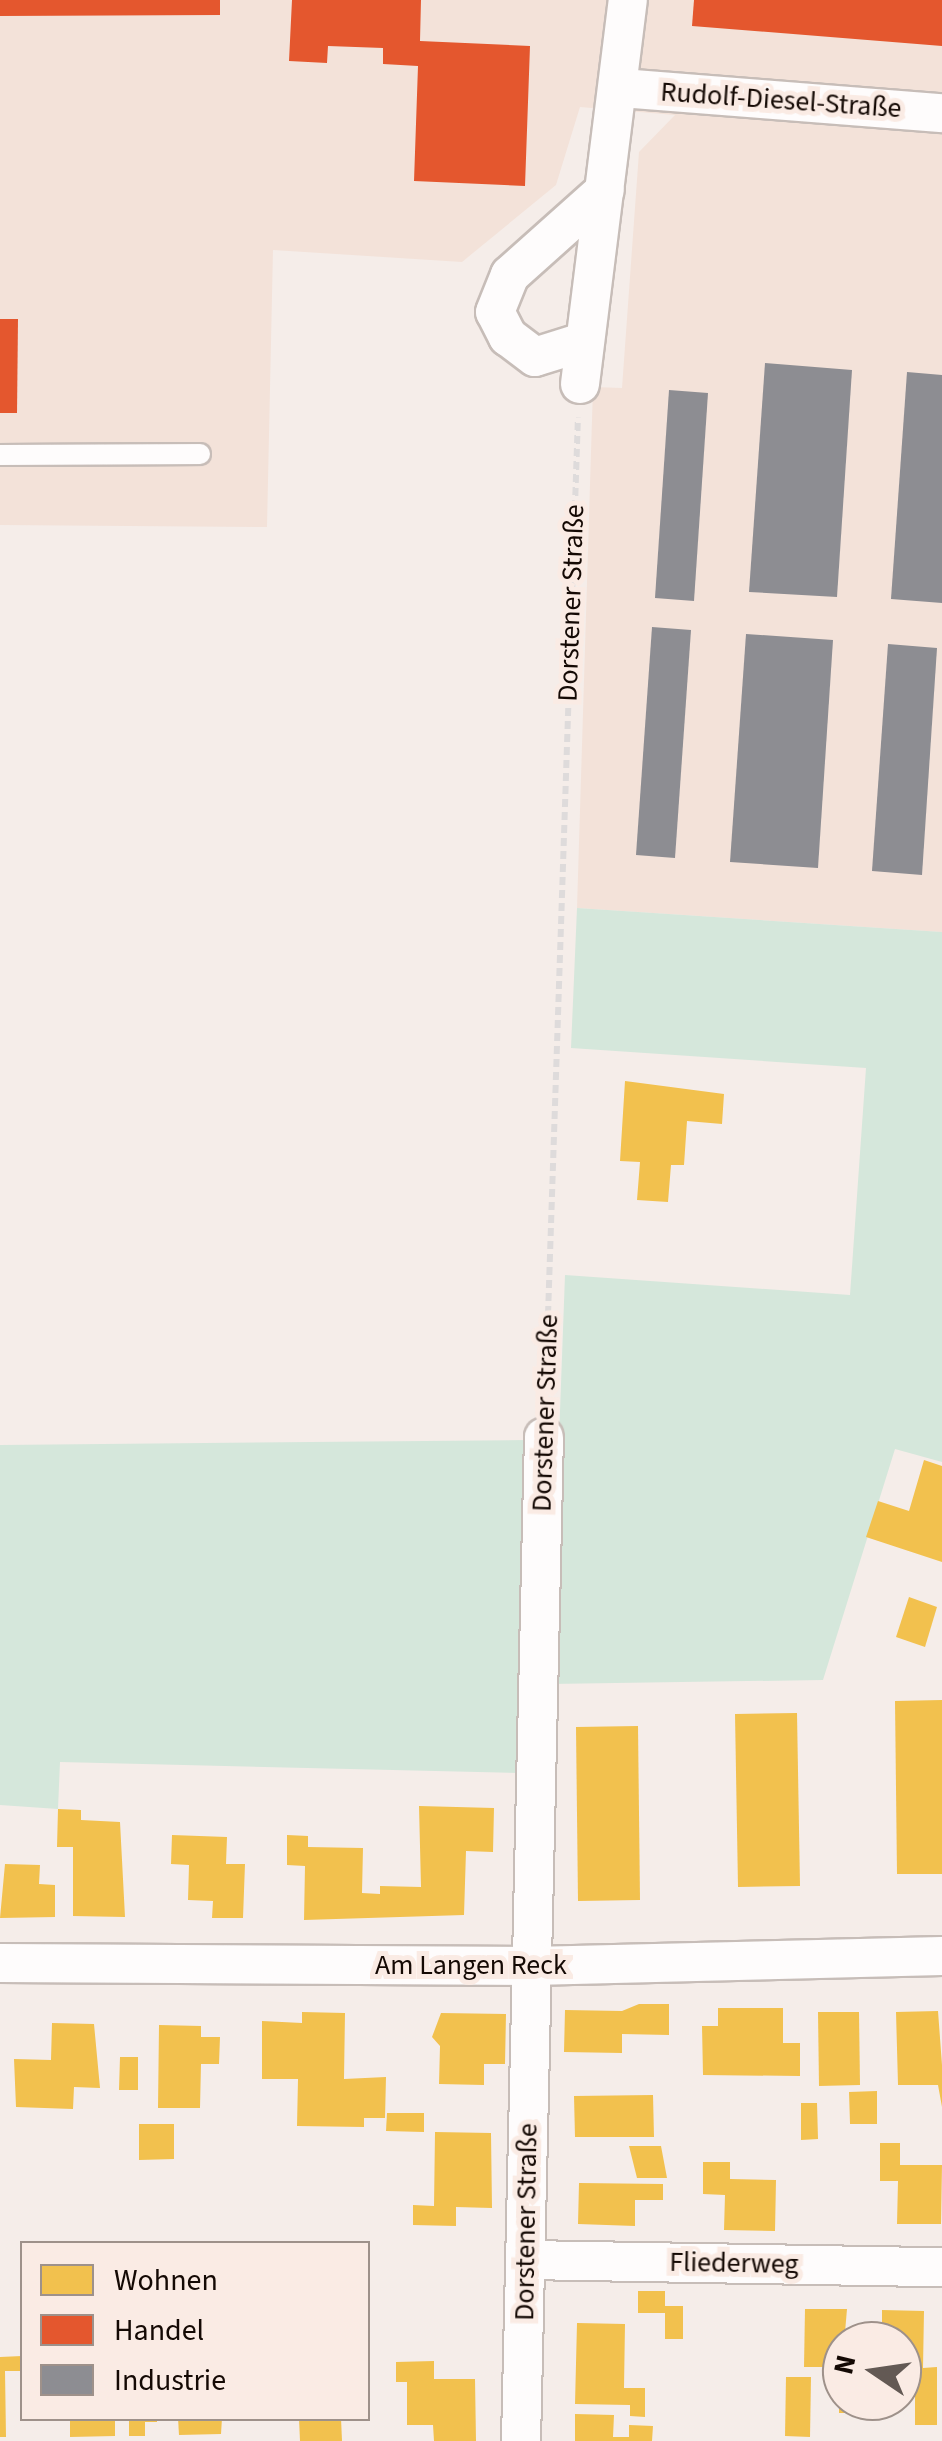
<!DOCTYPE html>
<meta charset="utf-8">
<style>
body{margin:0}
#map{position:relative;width:942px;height:2441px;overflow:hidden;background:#f5ede9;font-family:"Source Sans 3",sans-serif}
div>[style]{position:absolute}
.built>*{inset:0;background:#f3e2d9}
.green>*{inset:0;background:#d5e7db}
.homes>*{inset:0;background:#f2c14e}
.shops>*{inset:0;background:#e4572e}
.industry>*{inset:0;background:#8d8d92}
.path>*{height:6px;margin-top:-3px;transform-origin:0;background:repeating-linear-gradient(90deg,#dedbdb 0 8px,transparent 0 13px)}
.roads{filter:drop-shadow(2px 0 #c7bdb8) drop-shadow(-2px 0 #c7bdb8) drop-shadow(0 2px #c7bdb8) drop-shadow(0 -2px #c7bdb8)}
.service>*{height:20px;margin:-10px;padding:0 10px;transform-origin:10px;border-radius:10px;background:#fefcfc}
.minor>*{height:38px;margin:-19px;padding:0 19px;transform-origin:19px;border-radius:19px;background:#fefcfc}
span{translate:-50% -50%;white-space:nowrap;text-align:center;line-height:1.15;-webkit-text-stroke:10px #faebe4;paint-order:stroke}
.street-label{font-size:28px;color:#140904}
.legend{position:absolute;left:20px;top:2241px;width:350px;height:180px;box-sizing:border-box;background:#faebe4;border:2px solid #9e918a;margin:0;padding:12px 18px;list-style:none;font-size:30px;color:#140904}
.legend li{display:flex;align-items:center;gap:20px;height:50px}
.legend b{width:50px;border:2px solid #9e918a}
.north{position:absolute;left:822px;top:2321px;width:100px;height:100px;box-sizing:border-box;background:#faebe4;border:2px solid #9e918a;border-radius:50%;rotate:283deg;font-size:28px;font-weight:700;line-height:40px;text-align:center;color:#140904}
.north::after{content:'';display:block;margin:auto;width:35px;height:45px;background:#635954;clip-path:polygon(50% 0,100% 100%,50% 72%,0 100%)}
</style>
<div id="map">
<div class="built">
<i style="clip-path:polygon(0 0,942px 0,942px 932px,577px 908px,593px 387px,622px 388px,639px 152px,675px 115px,580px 107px,556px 185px,462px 262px,273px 250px,267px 527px,0 525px)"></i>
</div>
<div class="green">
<i style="clip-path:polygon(577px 908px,942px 932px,942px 1462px,895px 1449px,823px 1680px,550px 1684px,565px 1275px,850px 1295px,866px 1068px,571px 1048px)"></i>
<i style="clip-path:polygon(527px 1440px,520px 1773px,60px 1762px,58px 1809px,0 1805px,0 1445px)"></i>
</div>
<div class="homes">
<i style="clip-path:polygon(625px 1081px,724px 1094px,722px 1124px,687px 1121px,684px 1165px,671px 1165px,668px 1202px,637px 1200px,640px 1162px,620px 1161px)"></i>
<i style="clip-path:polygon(924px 1460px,942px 1466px,942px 1562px,866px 1537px,878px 1501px,909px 1511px)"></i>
<i style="clip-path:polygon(909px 1597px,937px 1607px,925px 1647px,896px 1637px)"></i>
<i style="clip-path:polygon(942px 1700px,942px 1874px,897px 1874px,895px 1701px)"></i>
<i style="clip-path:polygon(797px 1713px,800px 1886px,738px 1887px,735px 1714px)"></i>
<i style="clip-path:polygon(638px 1726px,640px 1900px,578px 1901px,576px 1727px)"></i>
<i style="clip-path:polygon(419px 1806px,494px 1808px,493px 1852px,466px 1851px,464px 1915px,304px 1920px,305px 1866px,287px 1865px,287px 1835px,308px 1836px,308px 1847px,363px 1848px,362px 1893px,380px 1894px,380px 1886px,421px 1887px)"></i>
<i style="clip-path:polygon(58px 1809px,81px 1810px,81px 1820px,120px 1822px,125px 1917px,73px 1916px,73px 1847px,57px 1847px)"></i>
<i style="clip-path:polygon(172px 1835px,227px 1837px,226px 1864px,245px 1864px,243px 1918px,212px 1918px,213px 1901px,188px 1900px,189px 1865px,171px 1864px)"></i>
<i style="clip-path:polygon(5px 1864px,40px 1865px,39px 1884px,55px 1885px,55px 1917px,0 1918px)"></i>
<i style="clip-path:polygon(639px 2004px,669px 2004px,669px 2035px,622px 2034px,622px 2053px,564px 2052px,565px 2010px,622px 2011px)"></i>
<i style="clip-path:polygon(718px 2008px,783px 2008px,783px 2043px,800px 2043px,800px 2076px,703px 2075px,702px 2026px,718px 2026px)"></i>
<i style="clip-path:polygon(938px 2011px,942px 2065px,942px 2107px,938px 2085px,898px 2085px,896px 2012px)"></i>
<i style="clip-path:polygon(302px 2012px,345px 2013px,344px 2079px,386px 2077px,385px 2118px,364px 2118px,364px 2127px,297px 2126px,298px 2079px,262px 2079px,262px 2021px,302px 2023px)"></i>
<i style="clip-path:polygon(818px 2012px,859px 2012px,860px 2085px,819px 2086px)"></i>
<i style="clip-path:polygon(441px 2013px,506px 2014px,505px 2064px,484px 2064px,484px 2085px,439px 2084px,440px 2046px,432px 2037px)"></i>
<i style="clip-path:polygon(52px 2023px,94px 2024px,100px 2088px,74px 2087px,73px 2109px,16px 2107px,14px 2059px,51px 2060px)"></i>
<i style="clip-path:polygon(159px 2025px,201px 2026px,201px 2037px,220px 2037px,219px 2064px,201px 2064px,200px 2108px,158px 2108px)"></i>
<i style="clip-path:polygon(120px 2057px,138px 2057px,138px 2090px,119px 2090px)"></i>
<i style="clip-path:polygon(877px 2091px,877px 2124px,850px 2124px,849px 2092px)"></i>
<i style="clip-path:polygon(653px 2095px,654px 2137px,575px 2137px,574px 2096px)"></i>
<i style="clip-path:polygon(801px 2103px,817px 2103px,818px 2139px,801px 2140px)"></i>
<i style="clip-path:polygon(387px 2113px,424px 2113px,424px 2132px,386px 2131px)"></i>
<i style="clip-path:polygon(139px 2124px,174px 2124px,174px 2159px,139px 2160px)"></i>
<i style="clip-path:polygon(435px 2132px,491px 2133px,492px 2208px,456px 2207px,456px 2226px,413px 2225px,413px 2205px,434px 2206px)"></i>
<i style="clip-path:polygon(880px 2143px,900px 2143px,900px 2165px,942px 2165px,941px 2224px,897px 2224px,898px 2181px,880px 2181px)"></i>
<i style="clip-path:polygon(629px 2146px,661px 2146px,667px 2178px,637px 2178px)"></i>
<i style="clip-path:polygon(703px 2162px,730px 2162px,730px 2179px,776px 2180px,775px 2231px,724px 2230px,725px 2195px,703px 2194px)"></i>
<i style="clip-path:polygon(579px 2183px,663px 2184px,663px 2200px,635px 2200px,635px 2226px,578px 2224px)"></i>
<i style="clip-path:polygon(638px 2291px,665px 2291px,665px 2306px,683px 2306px,683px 2339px,665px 2339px,665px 2313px,638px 2313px)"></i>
<i style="clip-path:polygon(805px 2309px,847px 2309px,842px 2367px,804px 2367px)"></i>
<i style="clip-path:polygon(882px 2310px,924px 2311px,923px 2368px,937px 2367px,937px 2425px,915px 2425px,915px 2368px,902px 2367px,902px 2341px,882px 2341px)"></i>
<i style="clip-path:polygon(577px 2323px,625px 2324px,624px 2388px,645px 2388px,645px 2417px,630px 2416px,630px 2405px,575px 2404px)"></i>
<i style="clip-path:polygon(22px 2356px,22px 2371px,5px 2371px,6px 2437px,0 2437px,0 2357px)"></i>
<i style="clip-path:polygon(434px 2361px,434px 2379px,475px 2379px,476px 2441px,434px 2441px,433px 2425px,407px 2425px,407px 2382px,396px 2382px,396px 2362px)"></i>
<i style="clip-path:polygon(786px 2377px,811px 2377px,810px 2437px,785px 2436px)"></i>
<i style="clip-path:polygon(839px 2401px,887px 2401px,887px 2413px,839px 2413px)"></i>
<i style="clip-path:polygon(575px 2414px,614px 2415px,613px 2437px,629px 2437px,629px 2425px,653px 2426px,652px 2441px,575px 2441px)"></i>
<i style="clip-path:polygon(70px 2418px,115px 2418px,115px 2436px,70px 2437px)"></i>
<i style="clip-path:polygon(129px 2418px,157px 2418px,157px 2422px,145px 2422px,145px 2436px,129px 2436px)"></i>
<i style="clip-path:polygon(178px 2418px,222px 2418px,221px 2434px,179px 2435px)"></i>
<i style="clip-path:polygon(299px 2418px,341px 2418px,342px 2441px,300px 2441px)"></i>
</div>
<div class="shops">
<i style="clip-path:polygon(0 0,220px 0,220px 15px,0 16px)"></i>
<i style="clip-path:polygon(292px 0,421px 0,420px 41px,530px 46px,525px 186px,414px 181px,418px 66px,383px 64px,383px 48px,328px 46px,327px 63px,289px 61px)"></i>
<i style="clip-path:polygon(694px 0,942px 0,942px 46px,692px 26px)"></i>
<i style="clip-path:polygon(0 319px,18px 319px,17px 413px,0 413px)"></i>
</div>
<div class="industry">
<i style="clip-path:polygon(765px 363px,852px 370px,837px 597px,749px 592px)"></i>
<i style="clip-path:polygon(907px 372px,942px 375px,942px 603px,891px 599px)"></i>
<i style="clip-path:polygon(669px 390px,708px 393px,694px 601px,655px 598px)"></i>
<i style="clip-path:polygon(652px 627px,691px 630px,675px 858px,636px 855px)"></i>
<i style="clip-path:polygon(746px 634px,833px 640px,818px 868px,730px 862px)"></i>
<i style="clip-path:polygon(888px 644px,937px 648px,922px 875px,872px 871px)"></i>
</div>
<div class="path">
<i style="left:545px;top:1405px;width:988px;rotate:-88.09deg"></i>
</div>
<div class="roads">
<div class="service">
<i style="left:0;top:455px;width:200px;rotate:-0.3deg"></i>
</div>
<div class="minor">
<i style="left:621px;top:88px;width:322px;rotate:4.5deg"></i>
<i style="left:583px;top:342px;width:50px;rotate:162.6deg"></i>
<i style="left:535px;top:357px;width:34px;rotate:-143deg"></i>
<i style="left:508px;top:337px;width:28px;rotate:-117deg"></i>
<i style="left:495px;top:312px;width:40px;rotate:-68deg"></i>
<i style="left:510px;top:275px;width:127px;rotate:-41.8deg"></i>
<i style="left:580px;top:384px;width:387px;rotate:-82.9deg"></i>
<i style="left:0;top:1963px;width:532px;rotate:0.32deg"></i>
<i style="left:532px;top:1966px;width:410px;rotate:-1.4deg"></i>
<i style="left:526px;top:2260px;width:416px;rotate:1deg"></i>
<i style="left:521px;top:2441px;width:1004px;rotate:-88.69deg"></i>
</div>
</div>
<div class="street-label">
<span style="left:781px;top:100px;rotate:4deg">Rudolf-Diesel-Straße</span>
<span style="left:571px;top:603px;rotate:-88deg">Dorstener Straße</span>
<span style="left:545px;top:1413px;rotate:-88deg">Dorstener Straße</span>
<span style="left:471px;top:1965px">Am Langen Reck</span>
<span style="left:526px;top:2222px;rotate:-89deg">Dorstener Straße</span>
<span style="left:734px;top:2263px;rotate:1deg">Fliederweg</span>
</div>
<ul class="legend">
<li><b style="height:28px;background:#f2c14e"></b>Wohnen</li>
<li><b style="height:28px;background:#e4572e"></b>Handel</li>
<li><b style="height:28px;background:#8d8d92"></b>Industrie</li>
</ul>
<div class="north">N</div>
</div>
